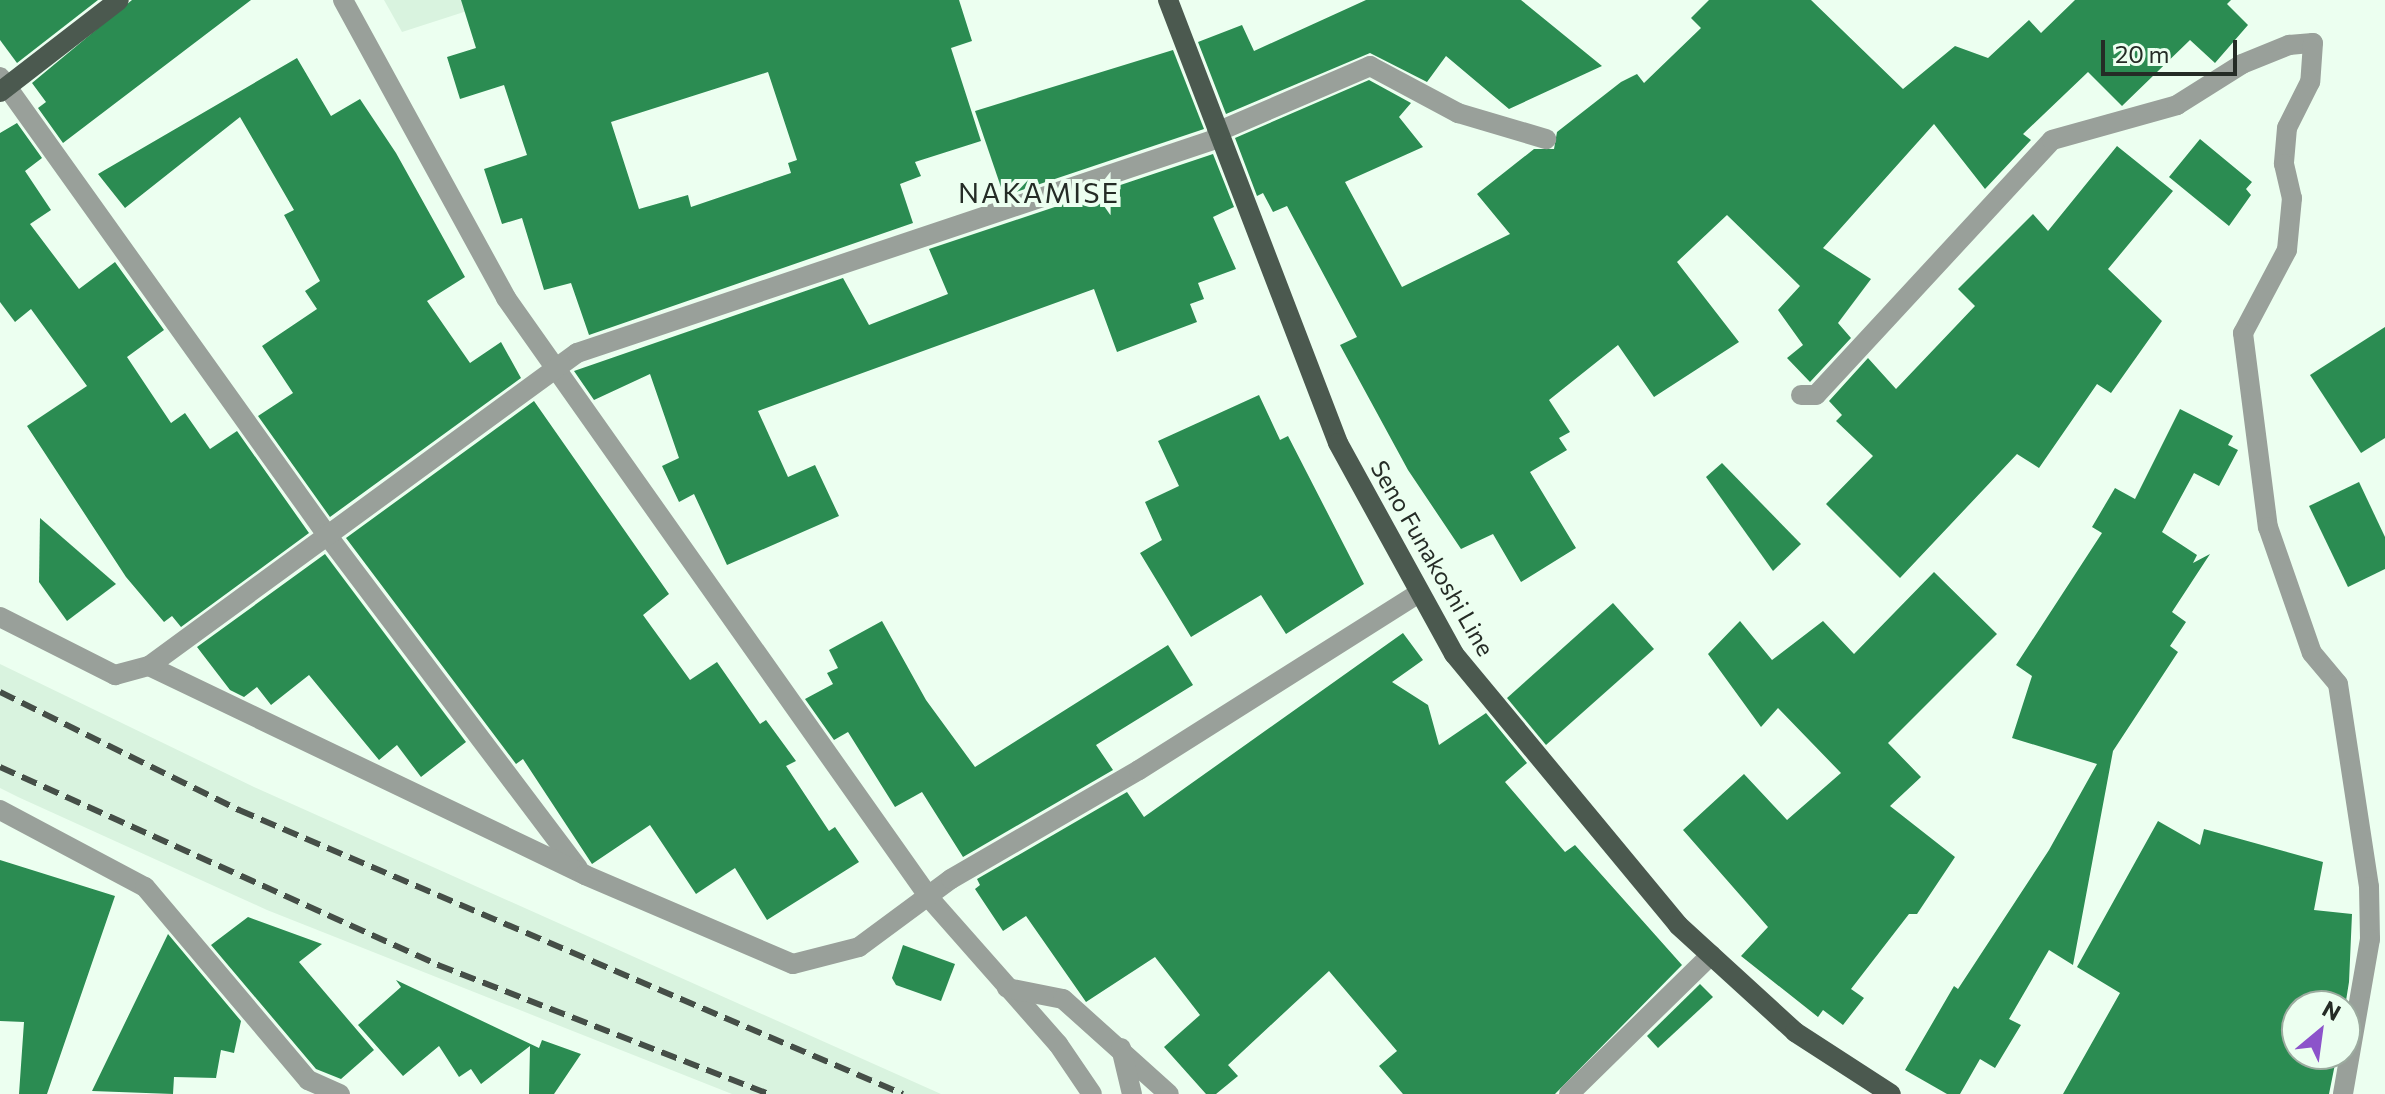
<!DOCTYPE html>
<style>
body{margin:0}
#map{position:relative;width:2385px;height:1094px;overflow:hidden;background:#ecfff0;font-family:Commissioner,sans-serif}
div>[style]{position:absolute}
.built>*{inset:0;background:#d9f3df}
.building>*{inset:0;background:#2b8c52}
.minor>*{height:20px;margin:-10px;padding:0 10px;transform-origin:10px;border-radius:10px;background:#99a09a}
.major>*{height:20px;margin:-10px;padding:0 10px;transform-origin:10px;border-radius:10px;background:#4b594f}
.rail>*{height:6px;margin-top:-3px;transform-origin:0;background:repeating-linear-gradient(90deg,#454e47 0 16px,transparent 0 24px)}
span{translate:-50% -50%;white-space:nowrap;text-align:center;line-height:1.15;-webkit-text-stroke:8px #ecfff0;paint-order:stroke}
.street-label{font-size:24px;color:#252c26}
.quarter-label{font-size:28px;color:#252c26;letter-spacing:2px}
.north{position:absolute;left:2281px;top:990px;width:80px;height:80px;box-sizing:border-box;background:#ecfff0;border:2px solid #9cab9f;border-radius:50%;rotate:29deg;font-size:22px;font-weight:700;line-height:32px;text-align:center;color:#252c26}
.north::after{content:'';display:block;margin:auto;width:28px;height:36px;background:#8c53ca;clip-path:polygon(50% 0,100% 100%,50% 72%,0 100%)}
.scale{position:absolute;left:2101px;top:40px;width:136px;height:36px;box-sizing:border-box;border:4px solid #252c26;border-top:0;padding-left:10px;font-size:24px;line-height:28px;white-space:nowrap;color:#252c26;-webkit-text-stroke:6px #ecfff0;paint-order:stroke}
</style>
<div id="map">
<div class="built">
<i style="clip-path:polygon(384px 0,501px 0,402px 32px)"></i>
<i style="clip-path:polygon(0 664px,254px 787px,941px 1094px,732px 1094px,267px 910px,18px 797px,0 788px)"></i>
</div>
<div class="building">
<i style="clip-path:polygon(0 0,98px 0,17px 63px,0 40px)"></i>
<i style="clip-path:polygon(132px 0,251px 0,63px 143px,38px 108px,46px 102px,32px 83px)"></i>
<i style="clip-path:polygon(evenodd,461px 0,959px 0,972px 41px,951px 48px,981px 141px,915px 162px,921px 176px,900px 184px,913px 223px,589px 335px,571px 283px,544px 290px,522px 218px,502px 224px,484px 169px,527px 155px,504px 85px,460px 99px,447px 57px,476px 48px,461px 0,768px 72px,797px 160px,788px 163px,791px 173px,691px 207px,688px 195px,639px 209px,611px 122px,768px 72px)"></i>
<i style="clip-path:polygon(1366px 0,1521px 0,1602px 66px,1509px 109px,1446px 56px,1427px 82px,1370px 53px,1226px 114px,1198px 42px,1242px 25px,1254px 51px)"></i>
<i style="clip-path:polygon(1709px 0,1811px 0,1903px 89px,1955px 46px,1988px 58px,2029px 20px,2041px 33px,2075px 0,2231px 0,2227px 4px,2248px 25px,2215px 63px,2190px 40px,2122px 106px,2088px 72px,2023px 134px,2031px 140px,1985px 189px,1934px 124px,1823px 248px,1871px 279px,1838px 323px,1851px 338px,1810px 382px,1787px 358px,1803px 345px,1778px 310px,1800px 286px,1727px 215px,1677px 262px,1739px 342px,1654px 397px,1618px 345px,1549px 400px,1570px 432px,1559px 438px,1567px 450px,1530px 472px,1576px 548px,1521px 582px,1493px 534px,1461px 549px,1408px 470px,1340px 345px,1357px 337px,1287px 206px,1273px 212px,1263px 193px,1257px 196px,1235px 138px,1369px 80px,1411px 103px,1399px 117px,1423px 147px,1345px 182px,1402px 287px,1510px 234px,1477px 194px,1534px 149px,1554px 149px,1557px 132px,1621px 82px,1637px 74px,1644px 83px,1701px 28px,1691px 18px)"></i>
<i style="clip-path:polygon(1173px 50px,1204px 129px,1004px 196px,975px 111px)"></i>
<i style="clip-path:polygon(297px 58px,331px 116px,360px 99px,396px 153px,465px 277px,427px 301px,470px 363px,501px 342px,521px 378px,330px 517px,258px 416px,293px 393px,262px 346px,317px 309px,305px 291px,320px 281px,284px 215px,294px 210px,240px 117px,125px 208px,98px 174px)"></i>
<i style="clip-path:polygon(17px 123px,42px 158px,25px 171px,51px 210px,30px 224px,79px 289px,115px 262px,164px 330px,127px 357px,171px 423px,185px 413px,210px 449px,237px 431px,309px 533px,181px 627px,172px 616px,164px 622px,126px 577px,27px 426px,87px 386px,31px 309px,15px 322px,0 302px,0 133px)"></i>
<i style="clip-path:polygon(2200px 139px,2252px 182px,2246px 189px,2251px 195px,2229px 226px,2169px 177px)"></i>
<i style="clip-path:polygon(2117px 146px,2173px 191px,2108px 269px,2162px 321px,2111px 393px,2097px 384px,2039px 468px,2017px 454px,1900px 578px,1826px 504px,1873px 456px,1836px 421px,1842px 415px,1829px 401px,1868px 358px,1896px 389px,1975px 306px,1958px 289px,2033px 214px,2048px 231px)"></i>
<i style="clip-path:polygon(1213px 154px,1234px 207px,1213px 217px,1236px 269px,1198px 283px,1204px 299px,1190px 304px,1197px 322px,1117px 352px,1094px 289px,758px 411px,788px 477px,815px 465px,839px 516px,727px 565px,694px 494px,679px 502px,662px 466px,679px 458px,650px 374px,594px 400px,574px 371px,843px 278px,869px 325px,948px 294px,929px 249px)"></i>
<i style="clip-path:polygon(2385px 327px,2385px 438px,2361px 453px,2310px 375px)"></i>
<i style="clip-path:polygon(1259px 395px,1280px 440px,1288px 436px,1364px 584px,1286px 634px,1261px 595px,1191px 637px,1140px 553px,1162px 540px,1145px 502px,1179px 486px,1158px 441px)"></i>
<i style="clip-path:polygon(534px 401px,669px 594px,643px 615px,690px 680px,717px 662px,760px 724px,766px 720px,796px 761px,786px 766px,829px 831px,835px 827px,859px 862px,767px 920px,735px 868px,696px 894px,650px 825px,592px 864px,523px 759px,516px 764px,346px 538px)"></i>
<i style="clip-path:polygon(2180px 409px,2233px 436px,2228px 445px,2238px 450px,2219px 486px,2194px 473px,2162px 532px,2197px 555px,2193px 563px,2210px 554px,2172px 612px,2186px 622px,2170px 646px,2178px 652px,2113px 751px,2073px 965px,2049px 950px,2009px 1019px,2021px 1025px,1995px 1068px,1980px 1059px,1960px 1094px,1947px 1094px,1905px 1070px,1954px 986px,1958px 989px,2049px 850px,2097px 764px,2012px 738px,2032px 676px,2016px 665px,2102px 533px,2092px 527px,2115px 488px,2135px 499px)"></i>
<i style="clip-path:polygon(1722px 463px,1801px 544px,1773px 571px,1706px 477px)"></i>
<i style="clip-path:polygon(2359px 482px,2385px 537px,2385px 569px,2348px 587px,2309px 506px)"></i>
<i style="clip-path:polygon(40px 518px,116px 584px,67px 621px,39px 582px)"></i>
<i style="clip-path:polygon(325px 554px,466px 742px,421px 777px,397px 745px,379px 760px,309px 675px,271px 705px,257px 687px,244px 697px,230px 690px,197px 647px)"></i>
<i style="clip-path:polygon(1934px 572px,1997px 634px,1888px 743px,1921px 777px,1890px 806px,1955px 857px,1917px 914px,1909px 914px,1851px 989px,1864px 998px,1843px 1025px,1823px 1010px,1818px 1017px,1741px 956px,1768px 927px,1683px 830px,1744px 774px,1787px 820px,1841px 773px,1778px 708px,1761px 727px,1708px 654px,1740px 621px,1772px 660px,1823px 621px,1854px 654px)"></i>
<i style="clip-path:polygon(1613px 603px,1654px 649px,1546px 745px,1507px 698px)"></i>
<i style="clip-path:polygon(882px 621px,926px 700px,975px 767px,1168px 645px,1193px 685px,1096px 745px,1113px 770px,963px 857px,922px 792px,895px 807px,848px 732px,834px 740px,805px 699px,833px 684px,827px 673px,838px 668px,829px 650px)"></i>
<i style="clip-path:polygon(1403px 633px,1423px 660px,1392px 682px,1428px 705px,1439px 745px,1486px 713px,1527px 763px,1505px 782px,1565px 852px,1575px 845px,1682px 965px,1555px 1094px,1403px 1094px,1379px 1066px,1397px 1051px,1329px 971px,1228px 1065px,1238px 1076px,1216px 1094px,1206px 1094px,1164px 1047px,1200px 1015px,1155px 957px,1086px 1002px,1026px 916px,1003px 931px,975px 889px,980px 885px,977px 879px,1127px 792px,1144px 817px)"></i>
<i style="clip-path:polygon(2158px 821px,2200px 845px,2204px 829px,2323px 862px,2314px 910px,2352px 914px,2349px 982px,2345px 1007px,2297px 1006px,2297px 1054px,2337px 1054px,2329px 1094px,2063px 1094px,2120px 993px,2077px 967px)"></i>
<i style="clip-path:polygon(0 860px,115px 896px,47px 1094px,19px 1094px,24px 1022px,0 1021px)"></i>
<i style="clip-path:polygon(248px 917px,322px 944px,299px 962px,374px 1050px,341px 1079px,316px 1069px,211px 945px)"></i>
<i style="clip-path:polygon(168px 934px,241px 1021px,234px 1053px,221px 1050px,216px 1078px,174px 1077px,173px 1094px,92px 1091px)"></i>
<i style="clip-path:polygon(903px 945px,955px 964px,941px 1001px,896px 985px,892px 978px)"></i>
<i style="clip-path:polygon(396px 980px,539px 1048px,542px 1040px,581px 1054px,554px 1094px,529px 1094px,530px 1046px,481px 1084px,471px 1069px,459px 1077px,439px 1046px,403px 1076px,358px 1025px,401px 987px)"></i>
<i style="clip-path:polygon(1700px 984px,1713px 997px,1658px 1048px,1647px 1036px)"></i>
</div>
<div class="minor">
<i style="left:343px;top:0;width:340px;rotate:61.3deg"></i>
<i style="left:506px;top:298px;width:737px;rotate:54.78deg"></i>
<i style="left:931px;top:900px;width:192px;rotate:48.6deg"></i>
<i style="left:1058px;top:1044px;width:60px;rotate:55.8deg"></i>
<i style="left:0;top:77px;width:563px;rotate:54.47deg"></i>
<i style="left:327px;top:535px;width:417px;rotate:53deg"></i>
<i style="left:1217px;top:132px;width:167px;rotate:-23.3deg"></i>
<i style="left:1370px;top:66px;width:100px;rotate:28.1deg"></i>
<i style="left:1458px;top:113px;width:92px;rotate:16.5deg"></i>
<i style="left:1801px;top:395px;width:15px"></i>
<i style="left:1816px;top:395px;width:347px;rotate:-47.2deg"></i>
<i style="left:2052px;top:140px;width:130px;rotate:-15.6deg"></i>
<i style="left:2177px;top:105px;width:77px;rotate:-32.2deg"></i>
<i style="left:2242px;top:64px;width:51px;rotate:-22deg"></i>
<i style="left:2289px;top:45px;width:24px;rotate:-5deg"></i>
<i style="left:2313px;top:43px;width:39px;rotate:94deg"></i>
<i style="left:2310px;top:82px;width:51px;rotate:116.6deg"></i>
<i style="left:2287px;top:128px;width:36px;rotate:95deg"></i>
<i style="left:2284px;top:164px;width:35px;rotate:77deg"></i>
<i style="left:2292px;top:198px;width:52px;rotate:95.5deg"></i>
<i style="left:2287px;top:250px;width:94px;rotate:117.9deg"></i>
<i style="left:2243px;top:333px;width:196px;rotate:82.7deg"></i>
<i style="left:2268px;top:527px;width:133px;rotate:70.8deg"></i>
<i style="left:2312px;top:653px;width:40px;rotate:50deg"></i>
<i style="left:2338px;top:684px;width:205px;rotate:81.3deg"></i>
<i style="left:2369px;top:887px;width:52px;rotate:88.9deg"></i>
<i style="left:2370px;top:939px;width:157px;rotate:99.9deg"></i>
<i style="left:0;top:617px;width:129px;rotate:26.8deg"></i>
<i style="left:115px;top:675px;width:35px;rotate:-15deg"></i>
<i style="left:149px;top:666px;width:484px;rotate:25.6deg"></i>
<i style="left:585px;top:875px;width:226px;rotate:23.2deg"></i>
<i style="left:793px;top:964px;width:68px;rotate:-14.4deg"></i>
<i style="left:859px;top:947px;width:114px;rotate:-36.5deg"></i>
<i style="left:951px;top:879px;width:217px;rotate:-30.1deg"></i>
<i style="left:1139px;top:770px;width:331px;rotate:-32.3deg"></i>
<i style="left:149px;top:666px;width:530px;rotate:-36.18deg"></i>
<i style="left:577px;top:353px;width:677px;rotate:-18.52deg"></i>
<i style="left:0;top:810px;width:164px;rotate:28deg"></i>
<i style="left:145px;top:887px;width:253px;rotate:49.8deg"></i>
<i style="left:308px;top:1080px;width:35px;rotate:24deg"></i>
<i style="left:1007px;top:988px;width:57px;rotate:11.1deg"></i>
<i style="left:1063px;top:999px;width:142px;rotate:41.9deg"></i>
<i style="left:1121px;top:1048px;width:47px;rotate:76.6deg"></i>
<i style="left:1569px;top:1094px;width:199px;rotate:-44.4deg"></i>
</div>
<div class="major">
<i style="left:1168px;top:0;width:474px;rotate:69deg"></i>
<i style="left:1338px;top:443px;width:241px;rotate:61.2deg"></i>
<i style="left:1454px;top:654px;width:352px;rotate:50.4deg"></i>
<i style="left:1678px;top:925px;width:159px;rotate:42.4deg"></i>
<i style="left:1795px;top:1032px;width:114px;rotate:32.9deg"></i>
<i style="left:0;top:92px;width:150px;rotate:-37.7deg"></i>
</div>
<div class="rail">
<i style="left:0;top:692px;width:267px;rotate:26.3deg"></i>
<i style="left:239px;top:810px;width:722px;rotate:23.16deg"></i>
<i style="left:0;top:767px;width:481px;rotate:24.3deg"></i>
<i style="left:438px;top:965px;width:355px;rotate:21.3deg"></i>
</div>
<div class="street-label">
<span style="left:1433px;top:558px;rotate:60deg">Seno Funakoshi Line</span>
</div>
<div class="quarter-label">
<span style="left:1039px;top:192px">NAKAMISE</span>
</div>
<div class="north">N</div>
<div class="scale">20 m</div>
</div>
